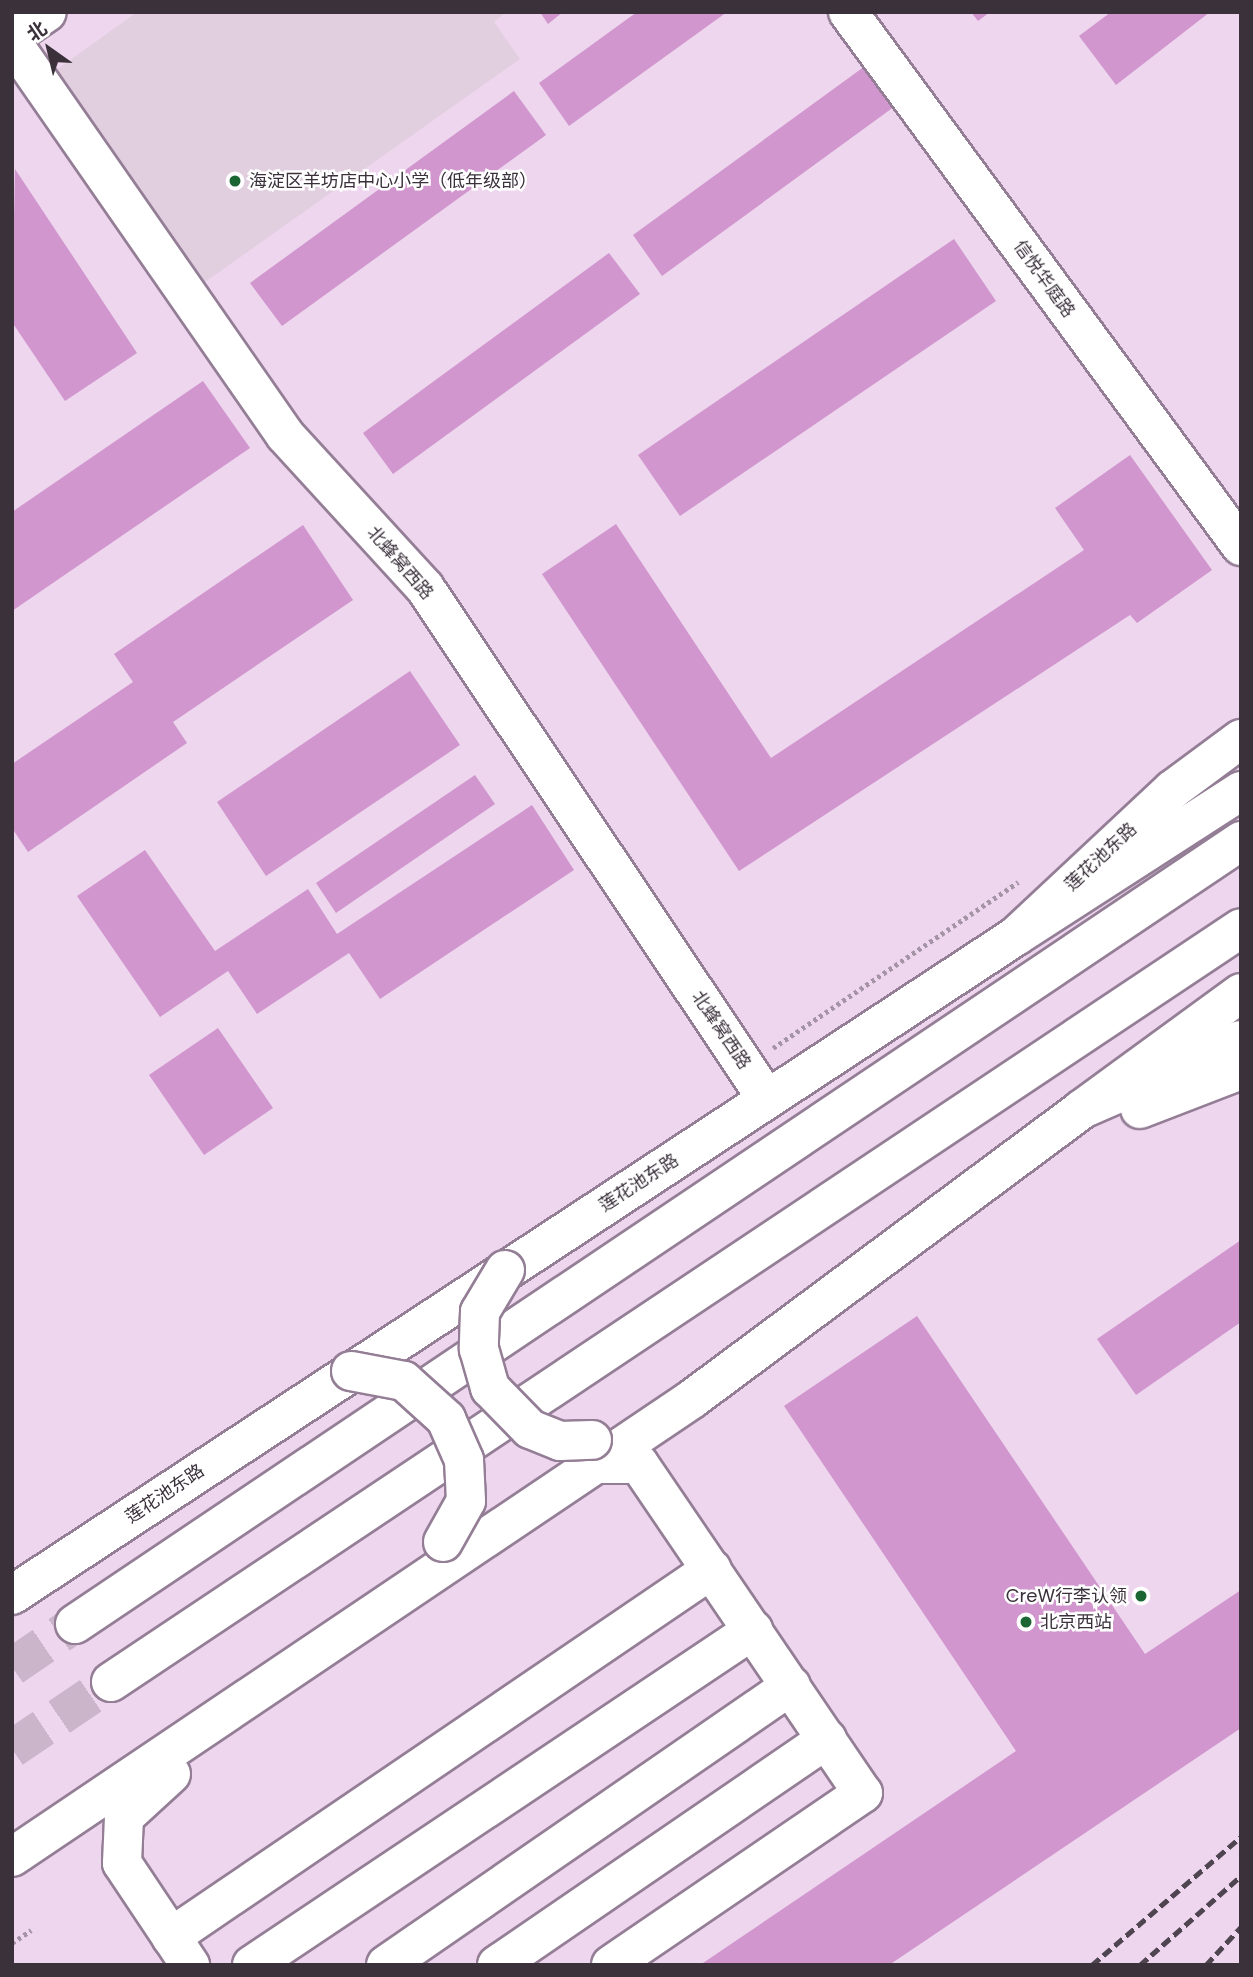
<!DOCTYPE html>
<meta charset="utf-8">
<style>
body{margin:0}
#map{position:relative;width:1253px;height:1977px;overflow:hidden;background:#eed6ef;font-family:Poppins,"Noto Sans SC",sans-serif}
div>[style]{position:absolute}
.education>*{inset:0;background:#e1cedf}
.building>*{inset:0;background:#d096cd}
.highway-tunnel>*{height:38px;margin-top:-19px;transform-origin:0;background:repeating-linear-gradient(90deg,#cab5cb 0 38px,transparent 0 57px)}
.path>*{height:4.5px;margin-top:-2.25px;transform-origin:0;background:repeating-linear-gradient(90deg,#a593a6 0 3.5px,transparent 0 7px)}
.roads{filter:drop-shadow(2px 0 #947e96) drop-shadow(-2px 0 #947e96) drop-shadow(0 2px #947e96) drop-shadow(0 -2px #947e96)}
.minor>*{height:38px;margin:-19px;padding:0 19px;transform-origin:19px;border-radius:19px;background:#fff}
.highway>*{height:38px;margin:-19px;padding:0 19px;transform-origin:19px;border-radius:19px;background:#fff}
.rail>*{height:5px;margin-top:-2.5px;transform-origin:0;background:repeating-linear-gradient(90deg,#4f4550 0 10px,transparent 0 15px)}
.bridges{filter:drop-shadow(2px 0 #947e96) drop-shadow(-2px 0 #947e96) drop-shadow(0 2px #947e96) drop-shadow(0 -2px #947e96)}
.minor-bridge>*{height:38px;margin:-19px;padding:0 19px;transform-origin:19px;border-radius:19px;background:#fff}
.dots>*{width:19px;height:19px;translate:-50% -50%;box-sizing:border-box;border:4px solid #fff;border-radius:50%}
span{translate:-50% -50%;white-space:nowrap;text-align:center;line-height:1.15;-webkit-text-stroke:5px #fff;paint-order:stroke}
.poi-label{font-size:18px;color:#3a313b}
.left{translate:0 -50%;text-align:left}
.right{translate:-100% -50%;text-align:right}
.street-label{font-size:18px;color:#3a313b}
.frame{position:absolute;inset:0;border:14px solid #3a313b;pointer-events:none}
.north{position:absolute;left:14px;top:14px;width:70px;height:70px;-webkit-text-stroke:5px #fff;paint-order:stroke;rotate:326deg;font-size:19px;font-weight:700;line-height:28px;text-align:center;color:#3a313b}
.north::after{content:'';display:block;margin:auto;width:24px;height:32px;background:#3a313b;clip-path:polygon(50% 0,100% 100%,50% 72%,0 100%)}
</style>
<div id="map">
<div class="education">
<i style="clip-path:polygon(137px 12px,506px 12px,494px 22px,520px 59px,198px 287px,48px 76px)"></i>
</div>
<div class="building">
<i style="clip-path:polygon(540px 12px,563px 12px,548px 24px)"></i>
<i style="clip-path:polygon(637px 12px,727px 12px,569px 126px,539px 83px)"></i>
<i style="clip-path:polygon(971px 12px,990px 12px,978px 21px)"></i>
<i style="clip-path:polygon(1111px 12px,1210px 12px,1116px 85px,1079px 36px)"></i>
<i style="clip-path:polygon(872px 61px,902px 101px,662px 276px,633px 235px)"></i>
<i style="clip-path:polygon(514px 91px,546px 135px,282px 326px,250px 283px)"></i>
<i style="clip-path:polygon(15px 169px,137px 353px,65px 401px,12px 322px)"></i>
<i style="clip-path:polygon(954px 239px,996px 301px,680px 516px,638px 455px)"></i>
<i style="clip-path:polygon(609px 253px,640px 294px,393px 474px,363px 433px)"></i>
<i style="clip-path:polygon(203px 381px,250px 448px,12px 611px,12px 512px)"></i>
<i style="clip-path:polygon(1130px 455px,1212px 570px,1137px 623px,1130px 615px,739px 871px,542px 574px,616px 524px,771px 758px,1084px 550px,1055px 508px)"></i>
<i style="clip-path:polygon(303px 525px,353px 600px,173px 722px,187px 743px,28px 852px,12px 828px,12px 764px,133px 682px,114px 654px)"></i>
<i style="clip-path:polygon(410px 671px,460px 745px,266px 876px,217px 802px)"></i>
<i style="clip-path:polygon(475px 775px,495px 804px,336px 913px,316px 883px)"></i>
<i style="clip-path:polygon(532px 805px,574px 870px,380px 999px,349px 953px,257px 1014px,228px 971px,160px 1017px,77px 896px,145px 850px,215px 951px,308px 889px,337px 934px)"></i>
<i style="clip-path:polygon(218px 1028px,273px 1108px,204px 1155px,149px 1075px)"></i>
<i style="clip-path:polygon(1241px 1240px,1241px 1322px,1136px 1395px,1097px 1339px)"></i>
<i style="clip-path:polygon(917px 1316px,1145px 1654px,1241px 1590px,1241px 1728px,889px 1965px,700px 1965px,1016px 1751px,784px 1406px)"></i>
</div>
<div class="highway-tunnel">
<i style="left:12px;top:1667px;width:76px;rotate:-34.3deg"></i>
<i style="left:12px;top:1749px;width:120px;rotate:-34.1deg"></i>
</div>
<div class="path">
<i style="left:773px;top:1048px;width:296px;rotate:-34.1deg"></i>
<i style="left:12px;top:1943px;width:23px;rotate:-34deg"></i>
</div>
<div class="roads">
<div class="minor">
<i style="left:848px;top:12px;width:663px;rotate:53.65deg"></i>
<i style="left:12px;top:36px;width:42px;rotate:-34.4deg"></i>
<i style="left:12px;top:42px;width:479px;rotate:55.2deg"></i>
<i style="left:285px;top:435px;width:207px;rotate:47.5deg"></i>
<i style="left:425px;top:588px;width:615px;rotate:56.21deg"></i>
<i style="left:1140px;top:1109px;width:108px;rotate:-21.1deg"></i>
<i style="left:590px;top:1464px;width:49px"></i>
<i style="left:639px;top:1464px;width:398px;rotate:55.8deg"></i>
<i style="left:863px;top:1793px;width:305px;rotate:145.7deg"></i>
<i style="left:12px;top:1595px;width:1201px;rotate:-33.28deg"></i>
<i style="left:1016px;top:936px;width:214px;rotate:-43.1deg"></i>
<i style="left:1172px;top:790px;width:86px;rotate:-36.5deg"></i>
<i style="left:171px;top:1774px;width:64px;rotate:137.5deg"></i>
<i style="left:124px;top:1817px;width:46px;rotate:92.5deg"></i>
<i style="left:122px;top:1863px;width:123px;rotate:56.3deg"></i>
<i style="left:12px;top:1857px;width:820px;rotate:-33.96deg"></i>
<i style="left:692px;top:1399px;width:486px;rotate:-36.6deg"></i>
<i style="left:1082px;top:1109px;width:173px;rotate:-23.5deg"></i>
<i style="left:171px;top:1937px;width:654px;rotate:-34.22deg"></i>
<i style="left:252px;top:1965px;width:603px;rotate:-33.77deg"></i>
<i style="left:386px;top:1965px;width:492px;rotate:-34.6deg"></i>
<i style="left:497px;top:1965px;width:400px;rotate:-34.4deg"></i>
</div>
<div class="highway">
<i style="left:1016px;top:936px;width:268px;rotate:-32.8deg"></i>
<i style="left:1082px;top:1109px;width:197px;rotate:-36.1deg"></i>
<i style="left:75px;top:1624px;width:1405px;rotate:-33.88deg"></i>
<i style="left:111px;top:1682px;width:1358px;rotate:-33.71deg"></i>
</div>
</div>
<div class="rail">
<i style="left:1092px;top:1965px;width:196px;rotate:-40.7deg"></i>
<i style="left:1140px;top:1965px;width:135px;rotate:-41.4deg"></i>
<i style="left:1206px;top:1965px;width:52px;rotate:-47.4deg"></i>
</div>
<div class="bridges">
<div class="minor-bridge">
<i style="left:505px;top:1270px;width:49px;rotate:120.8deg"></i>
<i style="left:480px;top:1312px;width:37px;rotate:92deg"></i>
<i style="left:479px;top:1349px;width:41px;rotate:74.2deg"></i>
<i style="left:490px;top:1388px;width:57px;rotate:45.7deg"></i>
<i style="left:530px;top:1429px;width:32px;rotate:22deg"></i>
<i style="left:560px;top:1441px;width:32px;rotate:-2deg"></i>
<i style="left:351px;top:1371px;width:54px;rotate:10.7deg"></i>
<i style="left:404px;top:1381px;width:57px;rotate:42.1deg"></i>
<i style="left:446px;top:1419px;width:45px;rotate:66.3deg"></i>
<i style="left:464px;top:1460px;width:41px;rotate:87.2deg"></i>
<i style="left:466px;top:1501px;width:47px;rotate:119.3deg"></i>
</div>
</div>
<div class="dots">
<i style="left:235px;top:181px;background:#1c6634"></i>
<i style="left:1141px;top:1596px;background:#1c6634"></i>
<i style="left:1026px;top:1622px;background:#1c6634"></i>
</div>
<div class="poi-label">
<span class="left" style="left:249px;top:181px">海淀区羊坊店中心小学（低年级部）</span>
<span class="right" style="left:1127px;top:1596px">CreW行李认领</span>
<span class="left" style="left:1040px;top:1622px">北京西站</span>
</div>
<div class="street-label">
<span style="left:1044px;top:279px;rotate:54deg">信悦华庭路</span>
<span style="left:400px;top:563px;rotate:49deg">北蜂窝西路</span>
<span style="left:1101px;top:857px;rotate:-43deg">莲花池东路</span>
<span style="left:721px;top:1030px;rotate:56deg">北蜂窝西路</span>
<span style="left:639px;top:1183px;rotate:-33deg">莲花池东路</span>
<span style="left:165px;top:1494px;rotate:-34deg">莲花池东路</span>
</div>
<div class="frame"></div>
<div class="north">北</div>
</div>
